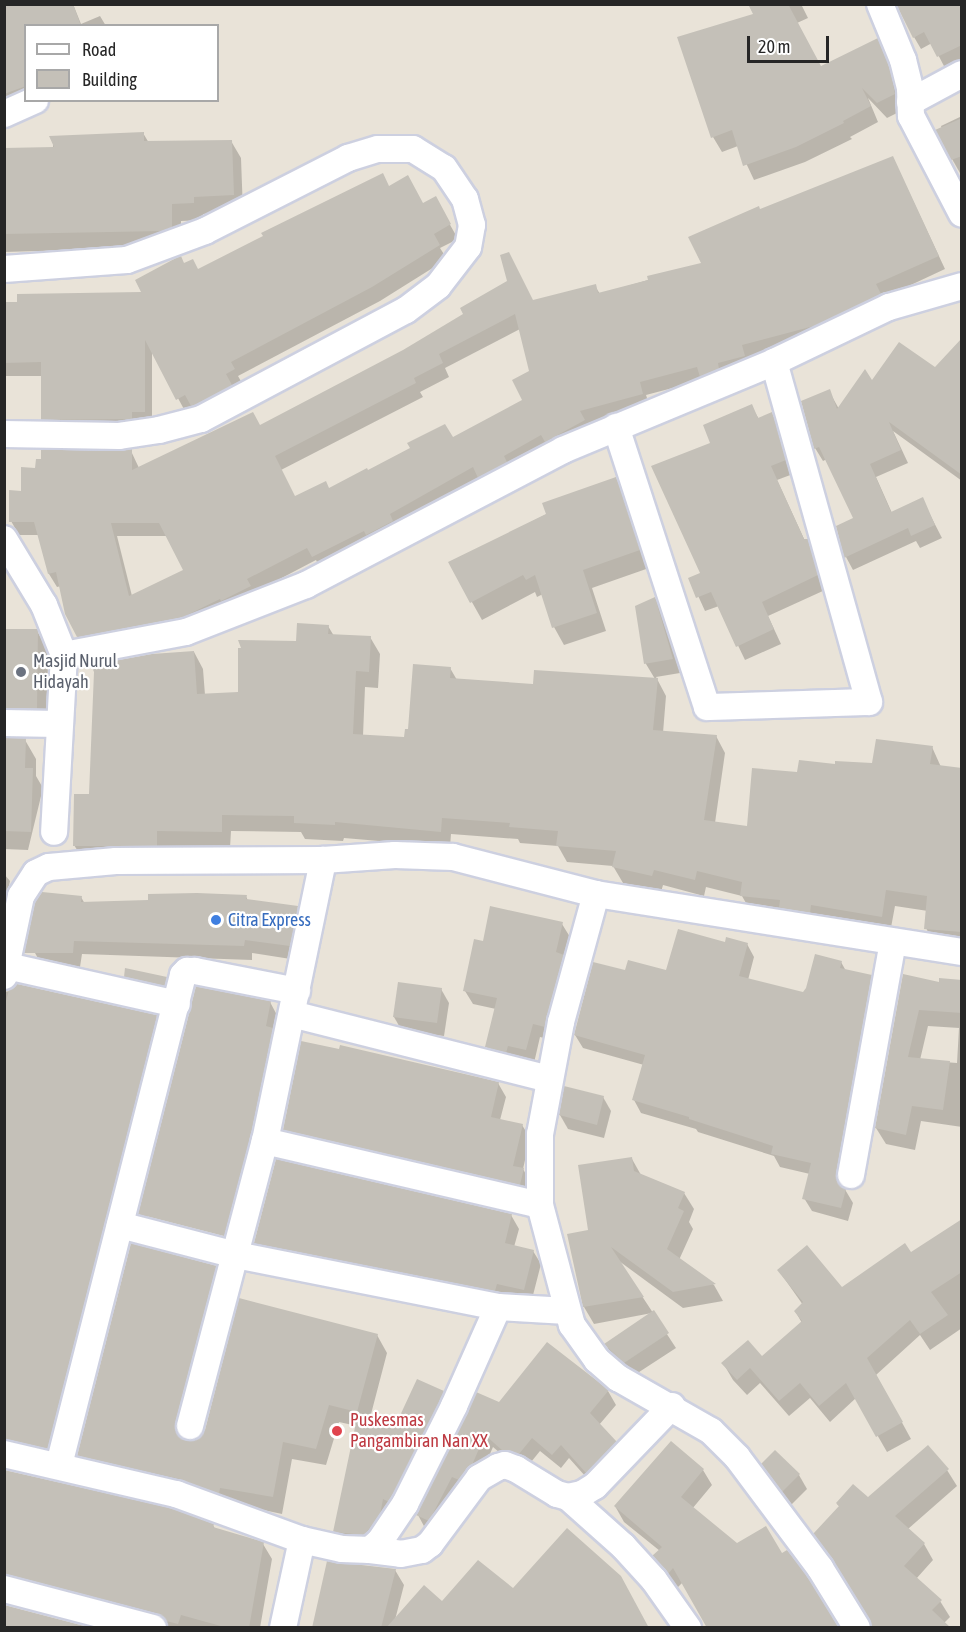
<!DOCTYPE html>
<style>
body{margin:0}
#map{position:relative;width:966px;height:1632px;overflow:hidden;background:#e9e3d8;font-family:"Asap Condensed",sans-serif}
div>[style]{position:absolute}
.shadow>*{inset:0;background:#0003}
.building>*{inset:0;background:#c4c0b8}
.roads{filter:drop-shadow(2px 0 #cdd0e0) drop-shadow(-2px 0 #cdd0e0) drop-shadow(0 2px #cdd0e0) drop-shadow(0 -2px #cdd0e0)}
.street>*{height:26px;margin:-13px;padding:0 13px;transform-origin:13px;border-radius:13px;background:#fff}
.dots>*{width:16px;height:16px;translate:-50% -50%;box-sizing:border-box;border:3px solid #fff;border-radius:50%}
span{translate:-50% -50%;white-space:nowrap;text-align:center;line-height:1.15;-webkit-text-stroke:4.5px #fff;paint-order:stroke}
.worship-label{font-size:18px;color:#5b616d}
.left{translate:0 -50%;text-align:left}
.shop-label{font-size:18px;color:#366cbe}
.health-label{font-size:18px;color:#be3a42}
.frame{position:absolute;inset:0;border:6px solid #262626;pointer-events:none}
.legend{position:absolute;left:24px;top:24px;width:195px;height:78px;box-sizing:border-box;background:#fff;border:2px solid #a8a8a8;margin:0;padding:8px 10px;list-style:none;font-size:18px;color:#262626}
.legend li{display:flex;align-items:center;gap:12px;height:30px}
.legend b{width:30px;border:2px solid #a8a8a8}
.scale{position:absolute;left:747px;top:36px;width:82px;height:27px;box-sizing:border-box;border:3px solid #262626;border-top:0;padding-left:8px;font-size:18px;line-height:21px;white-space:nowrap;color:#262626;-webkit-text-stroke:4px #fff;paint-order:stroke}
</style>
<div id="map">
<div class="shadow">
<i style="clip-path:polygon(4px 4px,73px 4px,81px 24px,100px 16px,106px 26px,26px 26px,26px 100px,4px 110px)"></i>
<i style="clip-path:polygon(750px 4px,801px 4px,808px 18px,797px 23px,821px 68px,877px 40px,897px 82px,903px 110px,887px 118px,868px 98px,878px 122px,850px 137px,852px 139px,805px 162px,754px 180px,738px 146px,722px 152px,713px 137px,755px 15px)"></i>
<i style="clip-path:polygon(962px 4px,962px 60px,945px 68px,932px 43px,921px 49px,914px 37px)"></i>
<i style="clip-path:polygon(962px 116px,962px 173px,960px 173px,952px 159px,941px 126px)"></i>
<i style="clip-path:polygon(143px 133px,149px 143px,231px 141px,241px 158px,243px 212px,203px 214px,203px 220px,181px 221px,181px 232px,173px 247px,4px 252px,4px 149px,53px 148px,53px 137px)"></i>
<i style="clip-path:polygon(evenodd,893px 158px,945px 269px,883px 298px,887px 308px,703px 380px,646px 395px,650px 407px,586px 425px,591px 434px,321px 570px,316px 560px,253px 593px,230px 614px,86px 650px,78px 637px,61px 586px,57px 587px,49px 574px,39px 535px,19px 535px,11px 521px,22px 492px,37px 469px,131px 451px,139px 468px,260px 427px,533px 301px,595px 286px,600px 294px,703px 264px,760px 211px,893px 158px,520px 329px,531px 372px,524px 401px,453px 439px,329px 490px,295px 498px,281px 470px,423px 397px,420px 392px,449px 377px,445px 368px,520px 329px,893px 158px,117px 536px,168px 536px,185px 570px,132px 596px,117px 536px)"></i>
<i style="clip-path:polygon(389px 188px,423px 205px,435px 198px,458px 239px,440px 248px,447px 259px,380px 301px,238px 376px,242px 383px,186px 413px,152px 350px,152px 426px,51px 433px,43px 419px,43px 376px,4px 376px,4px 324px,143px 294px,184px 265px,198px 271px)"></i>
<i style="clip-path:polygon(962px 340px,962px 481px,893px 431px,908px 463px,876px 477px,892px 513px,922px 499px,942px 538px,920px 548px,916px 541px,853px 570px,846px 557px,837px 527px,855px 519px,827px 459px,823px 461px,815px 448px,829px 391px,839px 409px,871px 383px,935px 369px)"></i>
<i style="clip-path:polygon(751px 406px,759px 419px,772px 414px,780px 428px,793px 474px,777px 480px,805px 541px,815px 555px,825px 590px,768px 616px,781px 644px,745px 660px,719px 606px,705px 611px,690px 578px,702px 574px,712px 444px)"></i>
<i style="clip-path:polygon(616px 479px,626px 497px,649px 568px,592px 588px,606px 631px,564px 645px,554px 627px,543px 594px,537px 597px,535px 592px,482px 620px,450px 563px)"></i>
<i style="clip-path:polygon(655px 598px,663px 612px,680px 673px,656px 677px,666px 696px,663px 733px,716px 736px,725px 753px,715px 823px,748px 828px,799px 774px,836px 766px,874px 765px,932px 747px,941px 767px,962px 769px,962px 947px,935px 945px,926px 928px,928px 911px,895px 906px,890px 933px,751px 912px,742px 896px,706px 887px,704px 896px,663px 885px,661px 892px,623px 883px,613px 866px,567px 862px,558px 846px,520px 843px,518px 839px,451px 834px,450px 847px,344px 838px,343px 841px,305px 839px,301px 832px,231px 831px,230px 848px,166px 847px,165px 862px,84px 861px,74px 845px,90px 796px,194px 652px,203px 669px,205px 695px,239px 694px,297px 643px,328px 626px,334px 636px,370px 637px,380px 654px,378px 688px,365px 687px,363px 736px,406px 739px,450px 668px,457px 680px,535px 685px,655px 679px,646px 664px,636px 607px)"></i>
<i style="clip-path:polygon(4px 630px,37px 631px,48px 650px,47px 727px,4px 733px)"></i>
<i style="clip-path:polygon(4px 738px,25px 740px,36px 759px,36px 776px,43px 788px,28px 850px,4px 849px)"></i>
<i style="clip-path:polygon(4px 874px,10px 881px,6px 899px,4px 899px)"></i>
<i style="clip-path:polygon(246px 896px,248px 901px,297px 908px,305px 922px,297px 960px,252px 953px,252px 960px,82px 954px,80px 967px,43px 967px,35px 953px,81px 897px,85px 904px)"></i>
<i style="clip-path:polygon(562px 924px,570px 937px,564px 959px,571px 969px,552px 1040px,540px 1037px,534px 1063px,495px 1060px,487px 1047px,496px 1009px,473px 1004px,465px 991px,484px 943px)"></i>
<i style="clip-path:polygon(726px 944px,747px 944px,754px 957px,748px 980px,803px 993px,841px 962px,846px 971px,871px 976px,878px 989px,843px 1186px,853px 1203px,848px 1221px,812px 1211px,804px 1198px,810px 1174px,780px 1167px,774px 1156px,698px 1132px,696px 1129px,641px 1113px,634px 1100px,644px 1065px,583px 1048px,575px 1035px,627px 972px,667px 971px)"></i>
<i style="clip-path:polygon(126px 976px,166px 978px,174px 992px,134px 991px)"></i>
<i style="clip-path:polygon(evenodd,905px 976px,940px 984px,962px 981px,962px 1127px,921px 1121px,915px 1150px,886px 1144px,876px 1128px,905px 976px,928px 1026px,959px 1028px,957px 1063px,920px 1060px,928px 1026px)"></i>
<i style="clip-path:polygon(441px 989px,449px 1003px,444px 1036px,402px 1031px,394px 1017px)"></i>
<i style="clip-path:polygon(10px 991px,156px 1016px,165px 1031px,56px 1463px,4px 1459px,4px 992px)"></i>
<i style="clip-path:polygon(evenodd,270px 1002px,278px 1017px,232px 1250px,148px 1228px,140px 1214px,270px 1002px,148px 1215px,232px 1237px,231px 1240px,148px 1218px,148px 1215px)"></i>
<i style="clip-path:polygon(498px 1083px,506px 1097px,500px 1120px,522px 1125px,530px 1138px,523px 1169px,531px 1183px,527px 1198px,292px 1143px,284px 1129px)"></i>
<i style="clip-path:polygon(603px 1097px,611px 1111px,604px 1138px,568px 1129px,560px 1115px)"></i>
<i style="clip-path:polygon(632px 1159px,641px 1175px,684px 1193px,694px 1209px,689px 1222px,693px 1229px,679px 1260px,714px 1285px,723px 1301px,683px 1308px,619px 1261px,676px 1348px,633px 1376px,614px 1358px,606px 1345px,652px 1313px,594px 1324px,584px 1307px,569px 1235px,589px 1231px)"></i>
<i style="clip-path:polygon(511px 1215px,519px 1229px,514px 1247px,533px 1251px,541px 1264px,531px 1303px,263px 1256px,255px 1243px)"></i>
<i style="clip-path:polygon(962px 1221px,962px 1328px,930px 1350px,920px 1335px,876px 1375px,911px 1439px,887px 1452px,856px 1398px,830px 1422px,810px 1398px,789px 1416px,760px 1383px,747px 1395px,733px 1380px,723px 1363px,762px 1358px,802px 1323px,795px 1311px,803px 1305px,779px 1271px,841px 1289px,910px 1254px)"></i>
<i style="clip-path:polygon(216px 1267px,226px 1284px,184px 1442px,195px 1442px,377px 1335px,387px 1353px,370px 1418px,398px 1424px,443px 1392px,453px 1409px,374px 1551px,344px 1548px,335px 1531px,357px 1426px,339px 1422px,326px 1465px,292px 1459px,282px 1514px,89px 1473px,78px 1455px)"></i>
<i style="clip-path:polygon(608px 1391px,616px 1405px,599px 1425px,623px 1456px,594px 1486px,569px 1458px,561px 1468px,540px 1451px,527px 1467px,513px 1464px,493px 1447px,479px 1479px,436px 1533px,425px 1528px,418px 1515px,499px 1403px)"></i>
<i style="clip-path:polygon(671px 1443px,703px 1470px,712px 1485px,692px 1509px,683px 1582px,677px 1588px,654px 1556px,660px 1551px,624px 1522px,615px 1506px)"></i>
<i style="clip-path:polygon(763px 1464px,799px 1475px,807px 1489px,791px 1505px)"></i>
<i style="clip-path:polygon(947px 1470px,957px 1486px,908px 1529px,924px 1544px,933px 1560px,916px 1579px,940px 1601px,950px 1617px,944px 1623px,871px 1622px,815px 1534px,840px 1507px,837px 1504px,868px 1499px)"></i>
<i style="clip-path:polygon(4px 1471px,213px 1525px,215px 1529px,263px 1544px,272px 1559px,260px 1628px,164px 1628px,4px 1592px)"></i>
<i style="clip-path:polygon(395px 1570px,404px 1585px,395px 1620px,442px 1603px,513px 1590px,647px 1628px,314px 1628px)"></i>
</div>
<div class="building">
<i style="clip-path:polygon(4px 4px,73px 4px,81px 26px,26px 26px,26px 86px,4px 94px)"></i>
<i style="clip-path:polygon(748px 4px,788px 4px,821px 66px,878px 38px,889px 65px,895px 94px,877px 103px,862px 88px,871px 106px,843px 121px,844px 123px,796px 147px,743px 166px,732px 130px,711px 138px,677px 37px,753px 14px)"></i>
<i style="clip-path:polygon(896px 4px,962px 4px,962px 45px,937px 57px,924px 32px,913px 38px)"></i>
<i style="clip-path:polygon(962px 118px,962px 156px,951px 160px,935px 130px)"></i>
<i style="clip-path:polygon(144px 132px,144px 141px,232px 140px,234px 195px,194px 197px,194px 203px,172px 204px,172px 227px,163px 231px,4px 234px,4px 148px,54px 147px,49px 136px)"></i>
<i style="clip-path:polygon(evenodd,893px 156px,939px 256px,876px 284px,881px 294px,814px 326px,742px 345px,745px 356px,718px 363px,719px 369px,700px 377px,697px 367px,640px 382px,643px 394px,580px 411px,585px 420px,545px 442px,541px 435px,504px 456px,507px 462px,478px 478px,473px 467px,390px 514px,393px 521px,366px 535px,364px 531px,312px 557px,307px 548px,247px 579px,251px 586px,221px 601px,220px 599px,181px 618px,77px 637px,65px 614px,56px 572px,48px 574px,34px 522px,9px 522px,9px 490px,21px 491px,21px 467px,35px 468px,36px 459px,41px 459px,41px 450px,132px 449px,132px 470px,253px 412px,260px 425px,403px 350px,463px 314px,460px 308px,507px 281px,500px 255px,509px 252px,533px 300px,596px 284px,598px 293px,648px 280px,647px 276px,701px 263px,688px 237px,759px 206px,760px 209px,893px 156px,515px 314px,529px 371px,512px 380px,522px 400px,453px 437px,445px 424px,407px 443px,410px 448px,368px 470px,367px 468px,329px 488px,326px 481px,295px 496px,275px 456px,416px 383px,414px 378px,443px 363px,439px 354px,515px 314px,893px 156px,111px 523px,159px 523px,183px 570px,129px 596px,111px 523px)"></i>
<i style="clip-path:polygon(383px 173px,389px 186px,408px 175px,423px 203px,436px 196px,451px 224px,434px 234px,440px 245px,372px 287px,231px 362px,235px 369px,226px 374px,232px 385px,196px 405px,191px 406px,185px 395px,176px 400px,145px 340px,145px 412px,132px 412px,132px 419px,41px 420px,41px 362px,4px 363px,4px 302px,17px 302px,17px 294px,141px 292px,135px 280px,176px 258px,181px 256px,184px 263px,193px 259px,198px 269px,263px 236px,261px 233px)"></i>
<i style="clip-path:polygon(962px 338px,962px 475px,889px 422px,901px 450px,870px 464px,891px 512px,923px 497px,935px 525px,911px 536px,908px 528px,844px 558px,836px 526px,853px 518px,819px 447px,814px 449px,801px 401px,830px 389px,837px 409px,865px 369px,872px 380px,899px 342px,935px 367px)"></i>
<i style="clip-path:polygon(752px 404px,758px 418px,772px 412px,786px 460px,771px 466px,804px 539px,808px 539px,818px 575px,762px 602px,774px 629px,736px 647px,711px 592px,696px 598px,688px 578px,700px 573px,651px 466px,710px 443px,703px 425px)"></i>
<i style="clip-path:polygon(616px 477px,640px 550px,583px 570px,597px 613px,552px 628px,535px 575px,526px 580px,523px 575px,470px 603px,448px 562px,546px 514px,542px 503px)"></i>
<i style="clip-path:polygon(655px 597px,673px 659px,644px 664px,635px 606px)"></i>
<i style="clip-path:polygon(297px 623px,329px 625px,328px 634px,371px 636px,369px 672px,356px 671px,353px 734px,404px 737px,405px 729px,408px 729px,413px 664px,451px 667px,450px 678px,533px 684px,534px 670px,658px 678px,653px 730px,717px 735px,704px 820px,747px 826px,752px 768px,797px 772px,799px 760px,835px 764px,835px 761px,872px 763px,876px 739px,933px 746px,930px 764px,962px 768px,962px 932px,924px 929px,927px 896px,886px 890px,882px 917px,811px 905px,810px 913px,779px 908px,780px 900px,740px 896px,742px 882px,697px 871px,695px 880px,654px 870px,652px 876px,612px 867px,616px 851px,556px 846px,558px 831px,509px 827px,510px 823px,442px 818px,441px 832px,335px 822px,335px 825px,294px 823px,294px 816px,222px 815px,222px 832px,157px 831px,157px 846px,73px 846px,74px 794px,89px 794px,94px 672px,91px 665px,152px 654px,194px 651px,197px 694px,238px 692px,238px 648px,241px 648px,238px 640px,296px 641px)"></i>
<i style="clip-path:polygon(4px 629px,38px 629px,37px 709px,4px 708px)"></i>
<i style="clip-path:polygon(4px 738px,26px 738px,25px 768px,33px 768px,31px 832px,4px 831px)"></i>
<i style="clip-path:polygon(42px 892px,82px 896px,81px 902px,148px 900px,148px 894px,197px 893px,247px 895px,246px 899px,298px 906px,290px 946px,245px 940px,244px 946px,74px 941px,73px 953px,24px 953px,35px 902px)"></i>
<i style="clip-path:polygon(490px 906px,563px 922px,556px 952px,564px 955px,545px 1027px,533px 1024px,526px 1050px,508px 1046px,506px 1053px,485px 1047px,497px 998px,463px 991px,474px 939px,483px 941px)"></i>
<i style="clip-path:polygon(678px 929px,725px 942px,726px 937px,748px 943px,739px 976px,803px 992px,806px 988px,815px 954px,842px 961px,840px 968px,872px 975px,836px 1172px,837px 1181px,846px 1189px,841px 1208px,802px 1199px,811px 1163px,771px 1154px,773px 1146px,689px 1119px,689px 1117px,632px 1100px,645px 1055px,574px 1035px,593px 962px,625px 970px,628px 960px,666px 970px)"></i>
<i style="clip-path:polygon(125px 968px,167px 977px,165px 986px,124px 977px)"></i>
<i style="clip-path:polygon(903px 974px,939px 982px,939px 978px,962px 980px,962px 1013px,919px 1010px,908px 1057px,950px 1061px,943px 1110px,912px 1106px,906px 1135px,875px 1128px)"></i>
<i style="clip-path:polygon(398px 982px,442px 988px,437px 1023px,393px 1017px)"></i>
<i style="clip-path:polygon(17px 984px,157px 1015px,48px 1449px,4px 1439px,4px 1008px,9px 990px)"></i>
<i style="clip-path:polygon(196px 986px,271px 1001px,266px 1026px,273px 1028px,250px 1138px,224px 1236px,138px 1214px)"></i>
<i style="clip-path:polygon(301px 1041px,339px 1049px,340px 1045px,499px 1082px,491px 1117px,523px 1124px,513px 1166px,524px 1168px,520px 1185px,283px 1130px)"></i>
<i style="clip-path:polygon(564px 1086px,604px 1096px,597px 1125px,559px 1115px)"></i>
<i style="clip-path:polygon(632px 1157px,634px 1171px,685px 1192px,678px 1208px,684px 1211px,667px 1249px,716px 1284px,673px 1292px,611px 1247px,644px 1297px,583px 1307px,567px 1234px,588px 1230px,578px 1165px)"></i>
<i style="clip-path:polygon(276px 1159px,512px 1214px,505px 1243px,534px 1250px,524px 1290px,497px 1284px,495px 1291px,254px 1243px)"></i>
<i style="clip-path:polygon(962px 1219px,962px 1272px,931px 1292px,948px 1315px,920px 1334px,910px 1320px,867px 1358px,903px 1422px,876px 1437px,846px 1383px,819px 1406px,800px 1383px,779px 1401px,750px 1368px,737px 1380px,721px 1363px,748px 1340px,762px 1356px,802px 1321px,794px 1311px,803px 1302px,777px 1270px,807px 1245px,842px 1287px,905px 1243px,911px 1252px)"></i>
<i style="clip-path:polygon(131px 1243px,217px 1266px,176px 1422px,176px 1430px,186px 1440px,194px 1440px,205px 1430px,239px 1298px,378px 1334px,357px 1412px,329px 1405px,316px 1449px,283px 1442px,273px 1497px,220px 1488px,219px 1494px,180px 1479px,77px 1456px)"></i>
<i style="clip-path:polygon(654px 1310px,669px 1333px,624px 1363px,604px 1344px)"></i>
<i style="clip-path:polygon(547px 1342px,609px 1390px,590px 1413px,617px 1442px,586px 1473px,561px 1445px,552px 1455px,532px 1438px,519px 1454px,503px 1451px,485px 1435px,472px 1465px,459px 1480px,452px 1477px,429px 1521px,416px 1515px,476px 1392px,499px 1402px)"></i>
<i style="clip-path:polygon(417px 1379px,444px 1391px,392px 1496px,389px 1502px,383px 1499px,380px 1515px,364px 1535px,333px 1532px,358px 1413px,397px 1422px)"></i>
<i style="clip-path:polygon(671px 1441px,704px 1469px,681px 1497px,737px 1543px,766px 1526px,782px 1553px,787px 1550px,808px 1576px,839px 1628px,707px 1628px,673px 1568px,668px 1574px,652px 1556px,662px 1547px,614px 1506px)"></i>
<i style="clip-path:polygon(928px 1445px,949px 1469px,895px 1516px,925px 1543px,904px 1566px,942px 1600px,932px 1610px,951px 1628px,872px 1628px,833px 1560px,813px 1534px,839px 1506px,836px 1503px,853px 1484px,868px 1497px)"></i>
<i style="clip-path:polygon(775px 1450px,800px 1474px,782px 1492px,761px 1464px)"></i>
<i style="clip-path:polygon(4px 1470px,172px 1508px,214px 1524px,213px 1527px,264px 1542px,249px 1628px,228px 1628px,181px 1615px,178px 1624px,166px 1621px,157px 1613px,4px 1574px)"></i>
<i style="clip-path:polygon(567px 1528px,621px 1576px,649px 1628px,386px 1628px,424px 1585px,442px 1601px,478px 1560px,513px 1588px)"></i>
<i style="clip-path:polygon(327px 1561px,396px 1569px,381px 1628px,312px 1628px)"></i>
<i style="clip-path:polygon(4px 1605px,92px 1628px,4px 1628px)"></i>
</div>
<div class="roads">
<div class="street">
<i style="left:880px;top:4px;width:61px;rotate:67.7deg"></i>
<i style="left:903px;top:60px;width:29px;rotate:76deg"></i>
<i style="left:910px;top:88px;width:28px;rotate:88deg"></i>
<i style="left:911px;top:116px;width:110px;rotate:62.5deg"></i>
<i style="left:910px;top:102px;width:59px;rotate:-28.3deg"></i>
<i style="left:4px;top:114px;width:34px;rotate:-24deg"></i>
<i style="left:4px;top:269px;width:123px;rotate:-4.2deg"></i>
<i style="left:127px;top:260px;width:83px;rotate:-20.4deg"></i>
<i style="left:205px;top:231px;width:161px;rotate:-27deg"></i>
<i style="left:348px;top:158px;width:31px;rotate:-17deg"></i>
<i style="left:378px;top:149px;width:35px"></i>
<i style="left:413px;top:149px;width:36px;rotate:32deg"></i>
<i style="left:444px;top:168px;width:37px;rotate:56deg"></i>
<i style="left:465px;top:199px;width:27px;rotate:75deg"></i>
<i style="left:472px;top:225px;width:22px;rotate:100deg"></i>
<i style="left:468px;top:247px;width:49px;rotate:127.6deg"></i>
<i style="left:438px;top:286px;width:40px;rotate:143deg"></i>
<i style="left:406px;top:310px;width:232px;rotate:152deg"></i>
<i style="left:201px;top:419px;width:43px;rotate:165.3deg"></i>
<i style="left:159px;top:430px;width:40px;rotate:171.5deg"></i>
<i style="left:119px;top:436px;width:115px;rotate:-179deg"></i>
<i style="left:616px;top:427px;width:294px;rotate:72deg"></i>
<i style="left:707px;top:707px;width:162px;rotate:-1.8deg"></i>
<i style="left:869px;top:702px;width:353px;rotate:-105.6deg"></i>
<i style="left:4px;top:539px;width:77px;rotate:58.8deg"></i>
<i style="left:44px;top:605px;width:54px;rotate:68.2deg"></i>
<i style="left:64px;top:655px;width:177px;rotate:93.2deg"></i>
<i style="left:64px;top:655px;width:124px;rotate:-10.7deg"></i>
<i style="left:186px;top:632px;width:129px;rotate:-21.4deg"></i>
<i style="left:306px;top:585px;width:290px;rotate:-27.7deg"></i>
<i style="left:563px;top:450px;width:229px;rotate:-22.6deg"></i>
<i style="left:774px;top:362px;width:127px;rotate:-25.6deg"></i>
<i style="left:889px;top:307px;width:76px;rotate:-16deg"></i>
<i style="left:4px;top:723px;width:54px;rotate:1.1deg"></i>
<i style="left:596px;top:894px;width:133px;rotate:105.3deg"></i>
<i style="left:561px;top:1022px;width:114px;rotate:100.6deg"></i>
<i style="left:540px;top:1134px;width:71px;rotate:90deg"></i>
<i style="left:540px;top:1205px;width:124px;rotate:75.1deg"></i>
<i style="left:572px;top:1325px;width:43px;rotate:54.5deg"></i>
<i style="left:597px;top:1360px;width:28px;rotate:41deg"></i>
<i style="left:618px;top:1378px;width:107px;rotate:29.7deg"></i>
<i style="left:711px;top:1431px;width:37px;rotate:45deg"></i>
<i style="left:737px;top:1457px;width:139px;rotate:53.2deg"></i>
<i style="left:820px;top:1568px;width:70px;rotate:58.3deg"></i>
<i style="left:7px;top:966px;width:174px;rotate:12.6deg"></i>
<i style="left:4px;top:976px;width:82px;rotate:-78deg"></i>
<i style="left:21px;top:896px;width:27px;rotate:-57deg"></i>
<i style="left:36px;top:873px;width:14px;rotate:-25deg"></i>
<i style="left:49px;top:867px;width:67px;rotate:-5.1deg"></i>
<i style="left:116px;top:861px;width:207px;rotate:-0.3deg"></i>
<i style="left:323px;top:860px;width:72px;rotate:-4deg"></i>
<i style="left:395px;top:855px;width:58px;rotate:2deg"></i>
<i style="left:453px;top:857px;width:148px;rotate:14.5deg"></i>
<i style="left:596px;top:894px;width:371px;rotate:9deg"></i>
<i style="left:292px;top:1014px;width:265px;rotate:14.2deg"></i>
<i style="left:265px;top:1141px;width:282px;rotate:13.1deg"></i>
<i style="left:851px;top:1175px;width:237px;rotate:-79.8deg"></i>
<i style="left:120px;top:1225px;width:120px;rotate:14.5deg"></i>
<i style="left:236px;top:1255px;width:267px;rotate:11.2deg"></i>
<i style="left:190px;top:1426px;width:295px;rotate:-75.3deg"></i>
<i style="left:265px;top:1141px;width:287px;rotate:-78.3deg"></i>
<i style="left:4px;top:1454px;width:177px;rotate:13.1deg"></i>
<i style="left:176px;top:1494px;width:134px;rotate:20.1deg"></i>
<i style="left:302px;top:1540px;width:41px;rotate:12.7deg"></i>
<i style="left:342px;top:1549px;width:28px;rotate:2deg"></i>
<i style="left:370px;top:1550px;width:13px;rotate:-42deg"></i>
<i style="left:380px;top:1541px;width:45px;rotate:-56deg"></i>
<i style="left:405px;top:1504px;width:110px;rotate:-63.4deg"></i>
<i style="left:454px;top:1406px;width:108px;rotate:-66deg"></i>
<i style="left:498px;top:1307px;width:69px;rotate:3.3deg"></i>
<i style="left:59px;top:1465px;width:505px;rotate:-75.8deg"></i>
<i style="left:183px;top:975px;width:6px;rotate:-45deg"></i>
<i style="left:187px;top:971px;width:8px"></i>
<i style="left:195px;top:971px;width:104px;rotate:11.1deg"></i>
<i style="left:568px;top:1497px;width:74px;rotate:41.7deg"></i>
<i style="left:623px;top:1546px;width:46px;rotate:47.6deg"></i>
<i style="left:654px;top:1580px;width:59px;rotate:54.7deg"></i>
<i style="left:370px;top:1550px;width:31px;rotate:7deg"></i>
<i style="left:401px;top:1554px;width:21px;rotate:-11deg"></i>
<i style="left:422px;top:1550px;width:10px;rotate:-37deg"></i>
<i style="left:430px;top:1544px;width:82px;rotate:-53.4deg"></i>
<i style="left:479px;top:1478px;width:22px;rotate:-30deg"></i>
<i style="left:498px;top:1467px;width:7px;rotate:-16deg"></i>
<i style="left:505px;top:1465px;width:12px;rotate:20deg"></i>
<i style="left:516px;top:1469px;width:48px;rotate:31.4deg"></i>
<i style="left:557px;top:1494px;width:11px;rotate:15deg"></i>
<i style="left:568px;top:1497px;width:14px;rotate:-12deg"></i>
<i style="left:582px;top:1494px;width:15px;rotate:-32deg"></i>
<i style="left:595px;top:1486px;width:111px;rotate:-46.1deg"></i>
<i style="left:4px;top:1589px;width:154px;rotate:14.7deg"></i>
<i style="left:283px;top:1628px;width:90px;rotate:-77.8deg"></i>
</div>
</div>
<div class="dots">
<i style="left:21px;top:672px;background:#6b7280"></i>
<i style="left:216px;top:920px;background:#3f7fe0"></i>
<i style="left:337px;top:1431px;background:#e0444e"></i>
</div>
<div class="worship-label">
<span class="left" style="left:33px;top:672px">Masjid Nurul<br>Hidayah</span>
</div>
<div class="shop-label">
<span class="left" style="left:228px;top:920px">Citra Express</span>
</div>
<div class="health-label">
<span class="left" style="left:350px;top:1431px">Puskesmas<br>Pangambiran Nan XX</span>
</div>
<div class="frame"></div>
<ul class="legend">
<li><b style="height:8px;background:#fff"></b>Road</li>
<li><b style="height:16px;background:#c4c0b8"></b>Building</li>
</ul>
<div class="scale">20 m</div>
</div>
